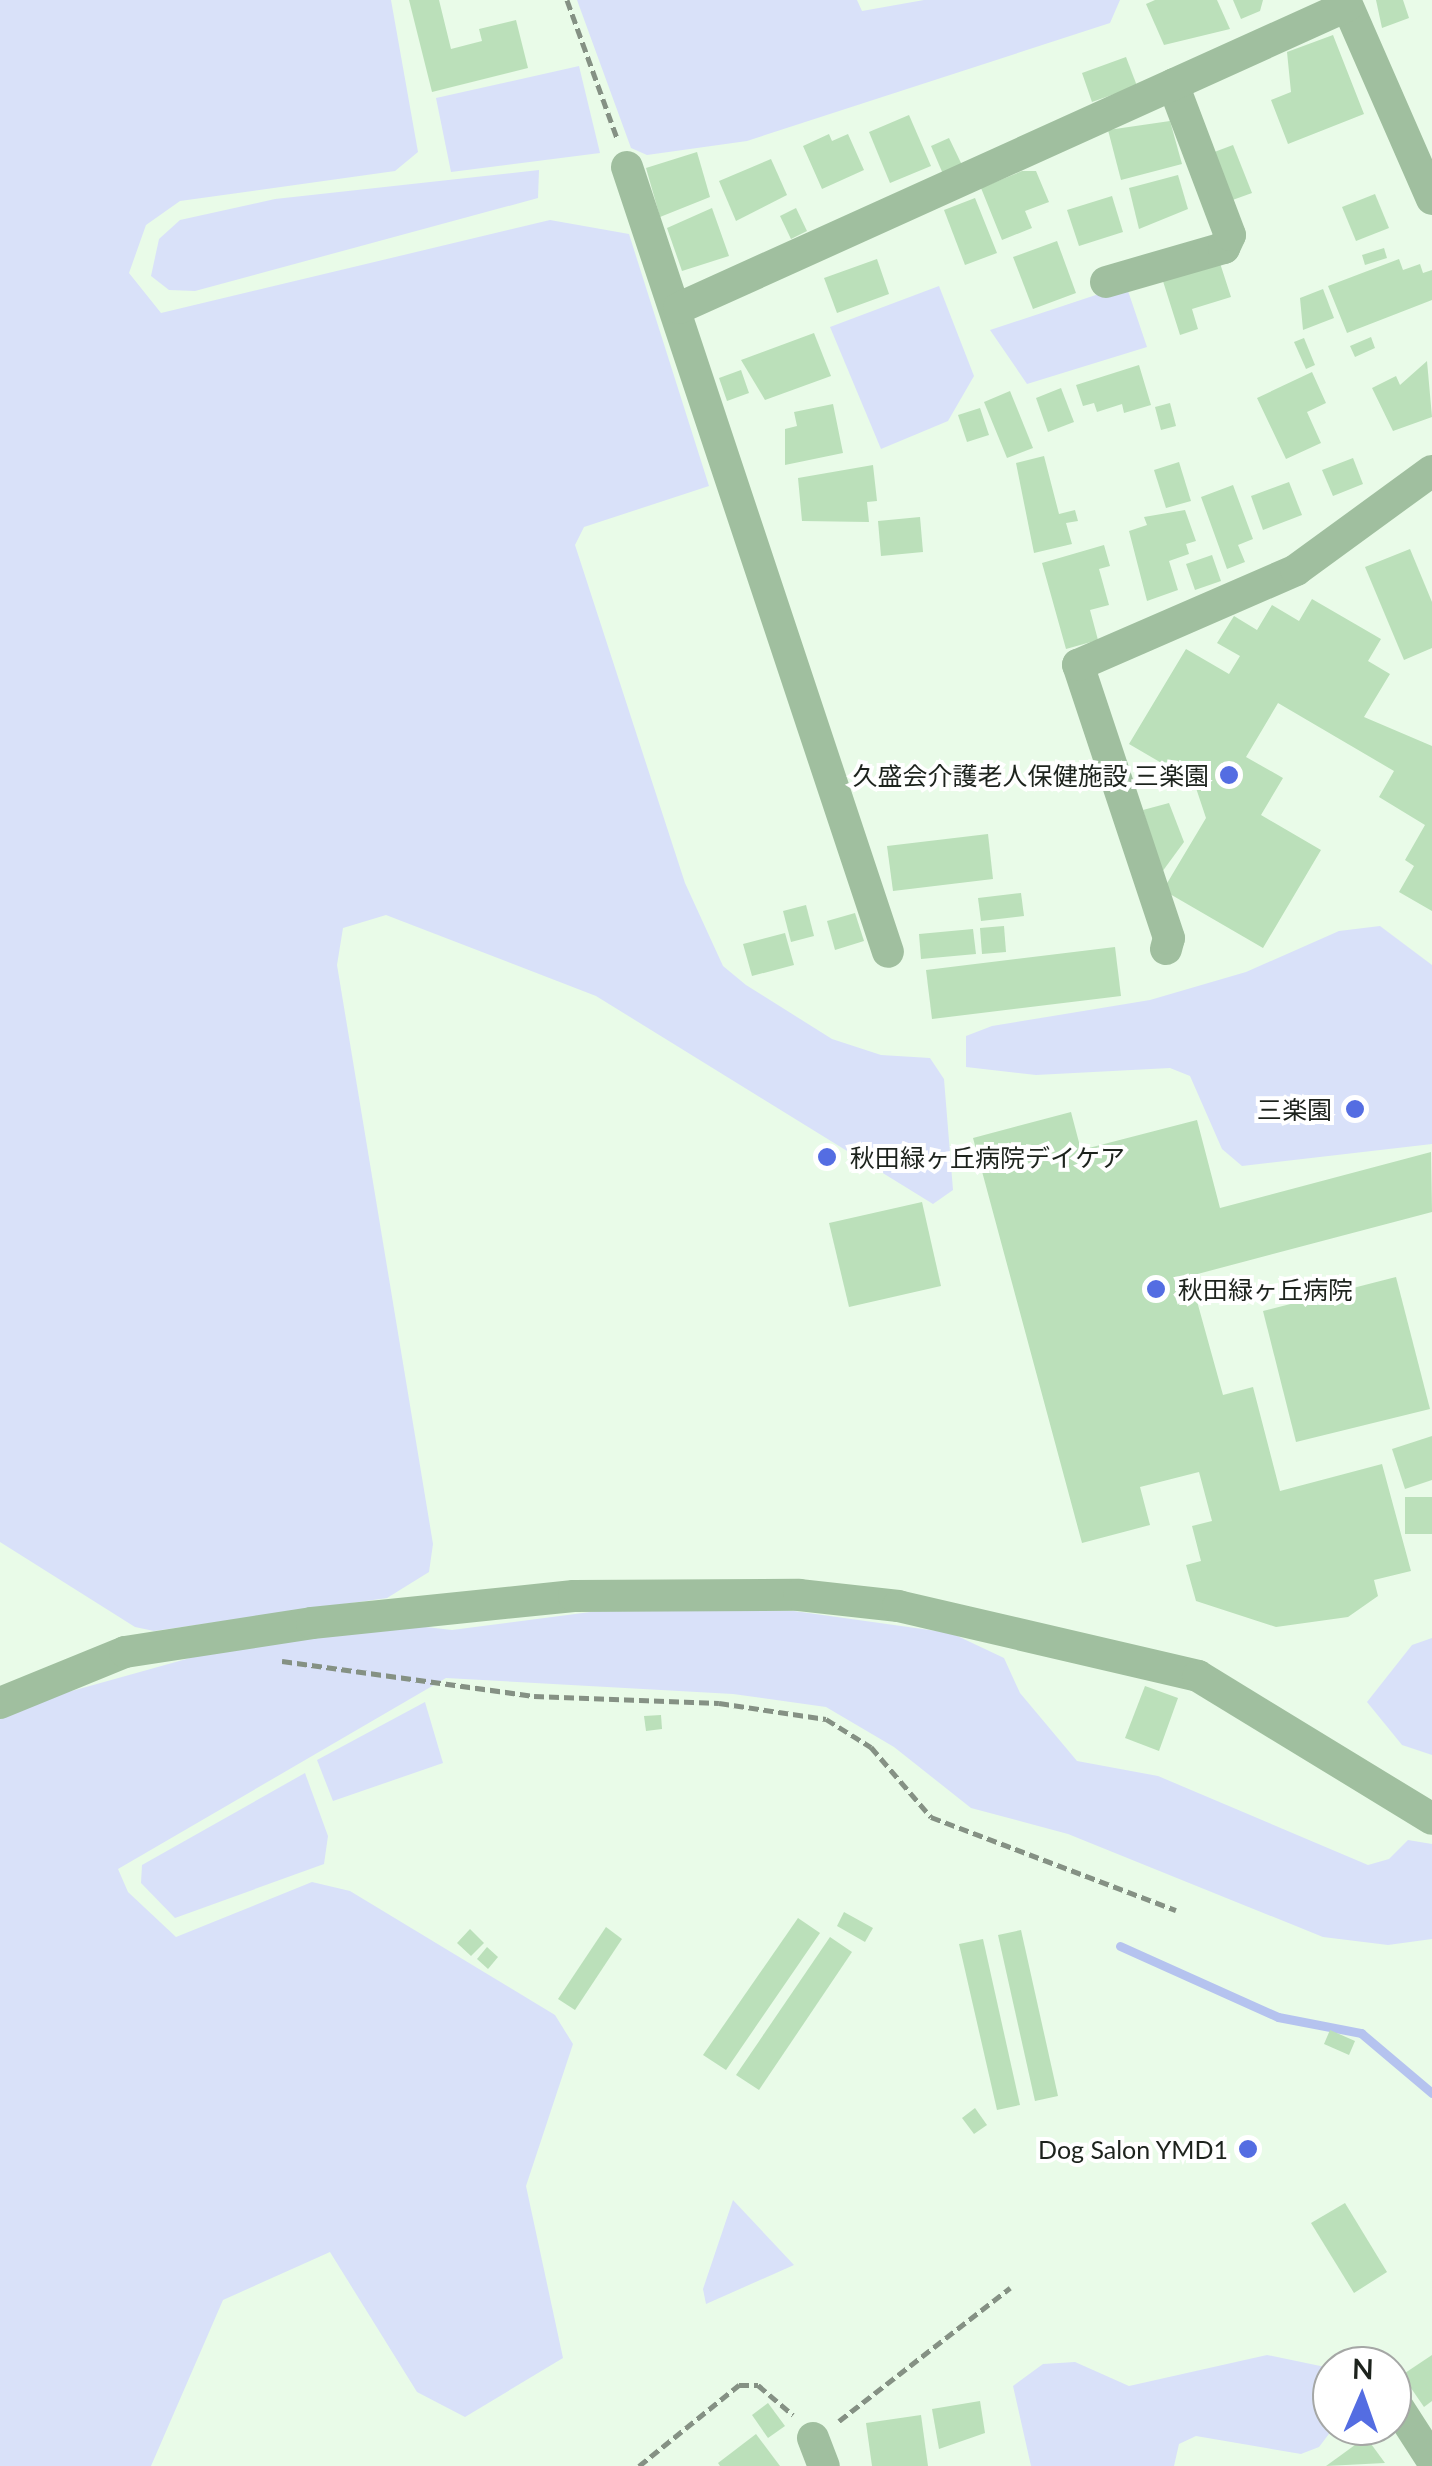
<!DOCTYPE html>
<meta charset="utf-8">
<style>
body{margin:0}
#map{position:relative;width:1432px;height:2466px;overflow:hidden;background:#e9fbe8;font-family:Lato,"Noto Sans JP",sans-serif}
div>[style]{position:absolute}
.green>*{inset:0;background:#d9e1f9}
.stream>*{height:9px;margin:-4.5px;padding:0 4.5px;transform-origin:4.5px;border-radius:4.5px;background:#b5c3ef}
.building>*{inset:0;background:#bbe0ba}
.path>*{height:5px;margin-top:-2.5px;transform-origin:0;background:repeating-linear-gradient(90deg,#859184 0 10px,transparent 0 15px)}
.minor>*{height:32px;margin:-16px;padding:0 16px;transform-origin:16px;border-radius:16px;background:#a0bf9f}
.dots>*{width:28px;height:28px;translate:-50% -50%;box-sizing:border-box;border:5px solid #fff;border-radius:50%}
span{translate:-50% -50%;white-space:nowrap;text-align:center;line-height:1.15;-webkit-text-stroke:8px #fff;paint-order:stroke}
.poi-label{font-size:25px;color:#1d231d}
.right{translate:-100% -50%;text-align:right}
.left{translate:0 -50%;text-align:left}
.north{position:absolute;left:1312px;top:2346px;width:100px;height:100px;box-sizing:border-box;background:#fff;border:2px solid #a5a7a5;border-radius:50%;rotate:2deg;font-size:28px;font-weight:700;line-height:40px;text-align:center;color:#1d231d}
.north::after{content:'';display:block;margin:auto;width:35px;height:45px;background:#546de2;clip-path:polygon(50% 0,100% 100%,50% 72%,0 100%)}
</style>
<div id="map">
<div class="green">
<i style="clip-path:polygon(0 0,391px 0,418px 152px,395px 171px,180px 201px,146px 225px,129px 273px,161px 313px,550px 220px,629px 234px,709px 486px,584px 527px,575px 545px,685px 883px,723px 966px,746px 985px,832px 1039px,881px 1055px,930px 1058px,944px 1079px,953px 1190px,933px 1204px,596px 996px,386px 915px,343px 928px,337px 965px,433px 1544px,429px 1572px,387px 1598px,154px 1631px,135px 1627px,0 1542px)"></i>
<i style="clip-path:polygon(577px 0,857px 0,862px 11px,924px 0,1120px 0,1110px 23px,747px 141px,647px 155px,631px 148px)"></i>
<i style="clip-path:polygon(579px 66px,600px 153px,451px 172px,436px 98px)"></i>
<i style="clip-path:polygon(539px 170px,538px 198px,195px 291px,169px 290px,151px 276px,159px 239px,180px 220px,275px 199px)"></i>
<i style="clip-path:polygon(1126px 285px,1147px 347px,1027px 384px,990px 330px)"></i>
<i style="clip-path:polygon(939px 286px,974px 376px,948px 421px,881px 449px,830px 327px)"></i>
<i style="clip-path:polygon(1380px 926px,1432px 965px,1432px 1144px,1242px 1166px,1222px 1149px,1190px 1076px,1170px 1068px,1036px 1075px,966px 1067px,966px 1036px,992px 1026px,1150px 1000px,1246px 972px,1339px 931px)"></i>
<i style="clip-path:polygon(621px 1608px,794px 1611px,951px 1633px,1004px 1658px,1020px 1693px,1077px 1761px,1158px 1776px,1368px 1865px,1389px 1859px,1408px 1840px,1432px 1844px,1432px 1939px,1388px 1945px,1323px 1937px,1068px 1834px,971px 1808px,894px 1747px,826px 1707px,733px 1694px,446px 1678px,118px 1869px,128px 1892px,176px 1937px,312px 1882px,350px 1891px,555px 2015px,573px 2044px,526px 2186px,563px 2358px,465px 2417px,417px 2392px,330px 2252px,223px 2300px,151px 2466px,0 2466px,0 1711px,251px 1641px,391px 1623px,452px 1630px)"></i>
<i style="clip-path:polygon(1432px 1638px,1432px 1755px,1402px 1745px,1367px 1702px,1412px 1645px)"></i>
<i style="clip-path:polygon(425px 1702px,443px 1763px,333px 1801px,317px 1760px)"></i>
<i style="clip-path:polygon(305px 1773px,328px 1836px,324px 1864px,175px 1918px,141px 1883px,142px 1865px)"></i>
<i style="clip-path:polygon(733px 2200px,794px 2265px,706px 2304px,703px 2289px)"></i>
<i style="clip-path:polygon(1267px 2355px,1330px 2368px,1335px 2426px,1319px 2447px,1301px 2454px,1196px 2436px,1179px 2444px,1174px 2466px,1031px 2466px,1013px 2386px,1043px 2364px,1075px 2362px,1129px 2386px)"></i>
</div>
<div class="stream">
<i style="left:1120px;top:1946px;width:173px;rotate:24.2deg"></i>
<i style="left:1278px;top:2017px;width:85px;rotate:10.9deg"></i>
<i style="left:1361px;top:2033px;width:93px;rotate:40.2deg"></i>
</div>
<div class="building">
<i style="clip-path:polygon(409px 0,439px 0,451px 49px,482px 41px,479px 29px,516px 20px,528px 68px,432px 92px)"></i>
<i style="clip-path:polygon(1155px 0,1217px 0,1230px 29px,1164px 45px,1146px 4px)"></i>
<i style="clip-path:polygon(1233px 0,1263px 0,1260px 11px,1241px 19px)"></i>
<i style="clip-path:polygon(1376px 0,1403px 0,1409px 18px,1382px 28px)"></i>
<i style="clip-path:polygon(1333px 35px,1364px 114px,1288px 144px,1271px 100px,1291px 92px,1287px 52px)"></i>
<i style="clip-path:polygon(1126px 57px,1137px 86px,1092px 102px,1082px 73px)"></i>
<i style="clip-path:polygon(909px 115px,931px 166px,890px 183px,869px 132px)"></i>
<i style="clip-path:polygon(1170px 121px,1182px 164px,1121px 180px,1108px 130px)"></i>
<i style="clip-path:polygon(829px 134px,832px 141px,848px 134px,864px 170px,822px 189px,803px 146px)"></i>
<i style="clip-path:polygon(949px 138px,962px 165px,943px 174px,931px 146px)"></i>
<i style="clip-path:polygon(1233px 145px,1252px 193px,1227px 202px,1209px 154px)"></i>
<i style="clip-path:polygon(697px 152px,710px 197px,660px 217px,646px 168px)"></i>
<i style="clip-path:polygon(771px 159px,787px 195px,736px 221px,719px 181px)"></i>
<i style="clip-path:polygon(1022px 171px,1036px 171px,1049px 202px,1025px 211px,1032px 228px,1002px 240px,981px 188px)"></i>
<i style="clip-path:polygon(1178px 175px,1188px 209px,1139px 229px,1129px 188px)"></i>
<i style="clip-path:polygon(1375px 194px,1389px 228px,1356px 241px,1342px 207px)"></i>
<i style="clip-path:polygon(1112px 196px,1123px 232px,1079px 246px,1067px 210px)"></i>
<i style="clip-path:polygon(975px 198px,997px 253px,965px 265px,944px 210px)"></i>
<i style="clip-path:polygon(712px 208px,729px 256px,682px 271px,667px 228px)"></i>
<i style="clip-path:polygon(796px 208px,807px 231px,791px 239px,780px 216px)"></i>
<i style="clip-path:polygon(1057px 241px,1076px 293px,1033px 309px,1013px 257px)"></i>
<i style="clip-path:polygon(1384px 248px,1387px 258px,1365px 265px,1362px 255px)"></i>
<i style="clip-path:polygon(877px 259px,889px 294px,837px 313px,824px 278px)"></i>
<i style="clip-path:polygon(1399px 259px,1403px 270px,1420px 264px,1423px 273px,1432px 270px,1432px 300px,1347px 333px,1328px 286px)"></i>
<i style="clip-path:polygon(1219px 260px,1231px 297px,1192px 309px,1198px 329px,1180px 335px,1162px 278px)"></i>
<i style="clip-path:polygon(1323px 289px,1334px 318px,1303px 330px,1300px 298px)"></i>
<i style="clip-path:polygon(814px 333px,831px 376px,765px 400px,741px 360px)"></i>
<i style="clip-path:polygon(1371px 337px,1375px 348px,1355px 357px,1350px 346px)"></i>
<i style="clip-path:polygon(1304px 338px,1315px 365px,1306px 369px,1294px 342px)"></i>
<i style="clip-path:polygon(1427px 361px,1432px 417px,1393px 431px,1372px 388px,1396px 376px,1400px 385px)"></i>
<i style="clip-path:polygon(1139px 365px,1151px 405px,1124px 413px,1122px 404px,1097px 412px,1094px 403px,1083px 406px,1076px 385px)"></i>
<i style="clip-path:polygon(741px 370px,749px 393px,727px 401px,719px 378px)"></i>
<i style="clip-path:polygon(1312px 372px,1326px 403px,1307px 412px,1321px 443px,1286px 459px,1257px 398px)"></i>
<i style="clip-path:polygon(1061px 388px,1074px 422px,1048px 432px,1036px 398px)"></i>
<i style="clip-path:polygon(1010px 391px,1033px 448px,1007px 458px,984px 402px)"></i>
<i style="clip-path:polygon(1170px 403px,1176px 426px,1161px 430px,1155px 407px)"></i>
<i style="clip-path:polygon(833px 404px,843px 453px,785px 465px,785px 429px,797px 426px,794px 412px)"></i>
<i style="clip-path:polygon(980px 408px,989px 435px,967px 442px,958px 415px)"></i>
<i style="clip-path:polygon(1044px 456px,1059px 514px,1075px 510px,1078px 521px,1066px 523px,1072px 544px,1034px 553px,1016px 463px)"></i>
<i style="clip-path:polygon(1353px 458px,1363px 484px,1333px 496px,1322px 470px)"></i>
<i style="clip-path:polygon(1179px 462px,1191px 501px,1166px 508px,1154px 470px)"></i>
<i style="clip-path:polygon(873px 465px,877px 501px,867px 502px,869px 522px,802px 521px,798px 478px)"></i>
<i style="clip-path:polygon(1289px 482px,1302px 515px,1263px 530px,1251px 496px)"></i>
<i style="clip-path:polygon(1233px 485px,1253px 539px,1238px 545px,1245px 562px,1227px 569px,1201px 497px)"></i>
<i style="clip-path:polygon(1185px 510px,1196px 541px,1186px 544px,1189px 554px,1169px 561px,1178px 590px,1147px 601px,1129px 531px,1147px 525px,1144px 517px)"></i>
<i style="clip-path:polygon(920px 517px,923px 552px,881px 556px,878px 521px)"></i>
<i style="clip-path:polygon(1104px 545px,1110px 566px,1099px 569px,1109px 605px,1090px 610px,1098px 640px,1066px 649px,1042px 563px)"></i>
<i style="clip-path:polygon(1410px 549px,1432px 602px,1432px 648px,1404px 660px,1365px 567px)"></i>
<i style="clip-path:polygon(1212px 555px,1221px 581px,1195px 590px,1186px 564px)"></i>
<i style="clip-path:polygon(1312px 599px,1381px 639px,1368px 661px,1390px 674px,1364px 717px,1432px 746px,1432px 911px,1399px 892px,1414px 866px,1405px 860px,1425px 825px,1379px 797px,1394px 771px,1278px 703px,1246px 757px,1283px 778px,1261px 815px,1321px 850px,1263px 948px,1163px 890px,1206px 818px,1194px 782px,1129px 744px,1186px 649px,1229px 674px,1240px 656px,1217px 643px,1234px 616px,1257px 630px,1272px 605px,1299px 621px)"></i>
<i style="clip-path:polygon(1169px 803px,1184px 842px,1162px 872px,1143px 810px)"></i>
<i style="clip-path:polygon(988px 834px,993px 879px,893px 891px,887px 846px)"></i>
<i style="clip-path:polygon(1021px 893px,1024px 916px,981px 921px,978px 898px)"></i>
<i style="clip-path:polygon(806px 905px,814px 936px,791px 942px,783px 911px)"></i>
<i style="clip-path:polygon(855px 913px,864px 941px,835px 950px,827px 921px)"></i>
<i style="clip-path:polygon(1004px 926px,1006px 952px,982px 954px,980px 928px)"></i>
<i style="clip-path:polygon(973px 929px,976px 954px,921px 959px,919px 934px)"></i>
<i style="clip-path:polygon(785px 933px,794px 965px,752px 976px,743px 944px)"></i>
<i style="clip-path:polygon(1115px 947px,1121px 996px,932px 1019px,926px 970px)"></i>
<i style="clip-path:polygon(1071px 1112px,1081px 1150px,1197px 1120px,1220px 1208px,1431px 1152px,1432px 1212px,1190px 1276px,1223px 1395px,1253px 1387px,1280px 1491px,1382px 1464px,1411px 1571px,1374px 1580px,1378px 1596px,1348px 1617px,1276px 1627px,1196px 1601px,1186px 1565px,1201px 1561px,1192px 1526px,1212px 1521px,1199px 1472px,1140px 1487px,1150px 1525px,1082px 1543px,973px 1138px)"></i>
<i style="clip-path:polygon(922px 1202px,941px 1286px,849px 1307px,829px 1223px)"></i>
<i style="clip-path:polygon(1396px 1277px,1430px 1409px,1296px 1442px,1263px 1311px)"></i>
<i style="clip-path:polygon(1432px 1436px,1432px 1480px,1405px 1489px,1392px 1449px)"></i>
<i style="clip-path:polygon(1405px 1497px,1432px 1497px,1432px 1534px,1405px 1534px)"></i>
<i style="clip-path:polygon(1145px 1686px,1178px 1698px,1159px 1751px,1125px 1738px)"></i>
<i style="clip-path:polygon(661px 1715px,662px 1729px,646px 1731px,644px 1716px)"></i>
<i style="clip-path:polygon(844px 1912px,873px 1928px,865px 1942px,837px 1926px)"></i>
<i style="clip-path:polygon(798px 1918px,820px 1933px,726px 2070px,703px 2055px)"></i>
<i style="clip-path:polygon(606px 1927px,622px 1939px,575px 2010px,558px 1999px)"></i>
<i style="clip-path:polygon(470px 1929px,484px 1943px,471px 1956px,457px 1943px)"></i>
<i style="clip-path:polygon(1021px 1930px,1058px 2096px,1035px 2101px,998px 1935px)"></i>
<i style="clip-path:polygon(830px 1937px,852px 1952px,759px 2090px,736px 2075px)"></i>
<i style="clip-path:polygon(983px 1939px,1020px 2105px,997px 2110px,959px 1944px)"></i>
<i style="clip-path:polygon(487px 1947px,498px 1957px,488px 1969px,477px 1959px)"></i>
<i style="clip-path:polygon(1330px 2030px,1355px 2041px,1349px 2055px,1324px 2044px)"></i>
<i style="clip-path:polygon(975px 2108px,987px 2125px,974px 2134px,962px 2118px)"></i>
<i style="clip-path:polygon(1345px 2203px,1387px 2272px,1354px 2293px,1311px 2223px)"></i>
<i style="clip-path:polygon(1432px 2355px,1432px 2401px,1424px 2407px,1402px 2375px)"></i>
<i style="clip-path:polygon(980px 2401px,985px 2433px,939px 2449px,932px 2409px)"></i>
<i style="clip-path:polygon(768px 2403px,785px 2426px,768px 2438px,752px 2415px)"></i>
<i style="clip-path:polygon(921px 2415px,928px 2466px,872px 2466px,866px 2423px)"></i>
<i style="clip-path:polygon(756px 2434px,780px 2466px,720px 2466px,718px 2463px)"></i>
<i style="clip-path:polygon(1366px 2437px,1385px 2463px,1326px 2466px)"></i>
</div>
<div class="path">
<i style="left:567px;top:0;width:147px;rotate:70.1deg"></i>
<i style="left:282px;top:1661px;width:254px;rotate:7.9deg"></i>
<i style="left:534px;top:1696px;width:185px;rotate:2.2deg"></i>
<i style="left:719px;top:1703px;width:108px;rotate:8.5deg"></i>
<i style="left:826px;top:1719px;width:53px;rotate:31.9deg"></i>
<i style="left:871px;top:1747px;width:92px;rotate:49.4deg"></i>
<i style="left:931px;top:1817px;width:262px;rotate:20.8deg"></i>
<i style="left:839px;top:2421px;width:217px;rotate:-37.9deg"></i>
<i style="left:639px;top:2466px;width:129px;rotate:-39deg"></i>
<i style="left:739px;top:2385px;width:19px"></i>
<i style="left:758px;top:2385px;width:46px;rotate:40.6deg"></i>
</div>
<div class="minor">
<i style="left:1345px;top:0;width:217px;rotate:66.4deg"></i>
<i style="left:627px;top:167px;width:827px;rotate:71.61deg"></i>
<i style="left:1106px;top:282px;width:123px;rotate:-16.1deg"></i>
<i style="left:1224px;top:248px;width:14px;rotate:-65deg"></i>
<i style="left:1230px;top:235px;width:161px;rotate:-110.7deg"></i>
<i style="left:679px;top:308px;width:733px;rotate:-24.33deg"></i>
<i style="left:1166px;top:949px;width:11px;rotate:-75deg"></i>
<i style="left:1169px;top:938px;width:288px;rotate:-108.4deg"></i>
<i style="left:1078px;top:665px;width:238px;rotate:-23.5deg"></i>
<i style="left:1296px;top:570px;width:168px;rotate:-36.1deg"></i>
<i style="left:0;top:1703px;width:135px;rotate:-22.2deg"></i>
<i style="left:125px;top:1652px;width:189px;rotate:-8.8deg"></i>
<i style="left:312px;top:1623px;width:263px;rotate:-5.9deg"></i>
<i style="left:574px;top:1596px;width:225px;rotate:-0.3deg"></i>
<i style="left:799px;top:1595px;width:100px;rotate:6.3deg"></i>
<i style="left:898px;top:1606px;width:308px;rotate:13.1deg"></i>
<i style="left:1198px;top:1676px;width:274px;rotate:31.4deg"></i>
<i style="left:1392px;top:2398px;width:74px;rotate:57.2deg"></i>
<i style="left:813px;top:2438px;width:30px;rotate:69deg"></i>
</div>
<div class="dots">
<i style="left:1229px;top:775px;background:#546de2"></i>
<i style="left:1355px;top:1109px;background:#546de2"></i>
<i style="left:827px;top:1157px;background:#546de2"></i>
<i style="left:1156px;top:1289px;background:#546de2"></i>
<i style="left:1248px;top:2149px;background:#546de2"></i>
</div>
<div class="poi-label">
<span class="right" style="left:1209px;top:775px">久盛会介護老人保健施設 三楽園</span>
<span class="right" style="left:1332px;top:1109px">三楽園</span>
<span class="left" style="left:850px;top:1157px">秋田緑ヶ丘病院デイケア</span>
<span class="left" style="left:1178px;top:1289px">秋田緑ヶ丘病院</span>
<span class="right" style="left:1228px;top:2149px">Dog Salon YMD1</span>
</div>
<div class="north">N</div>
</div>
